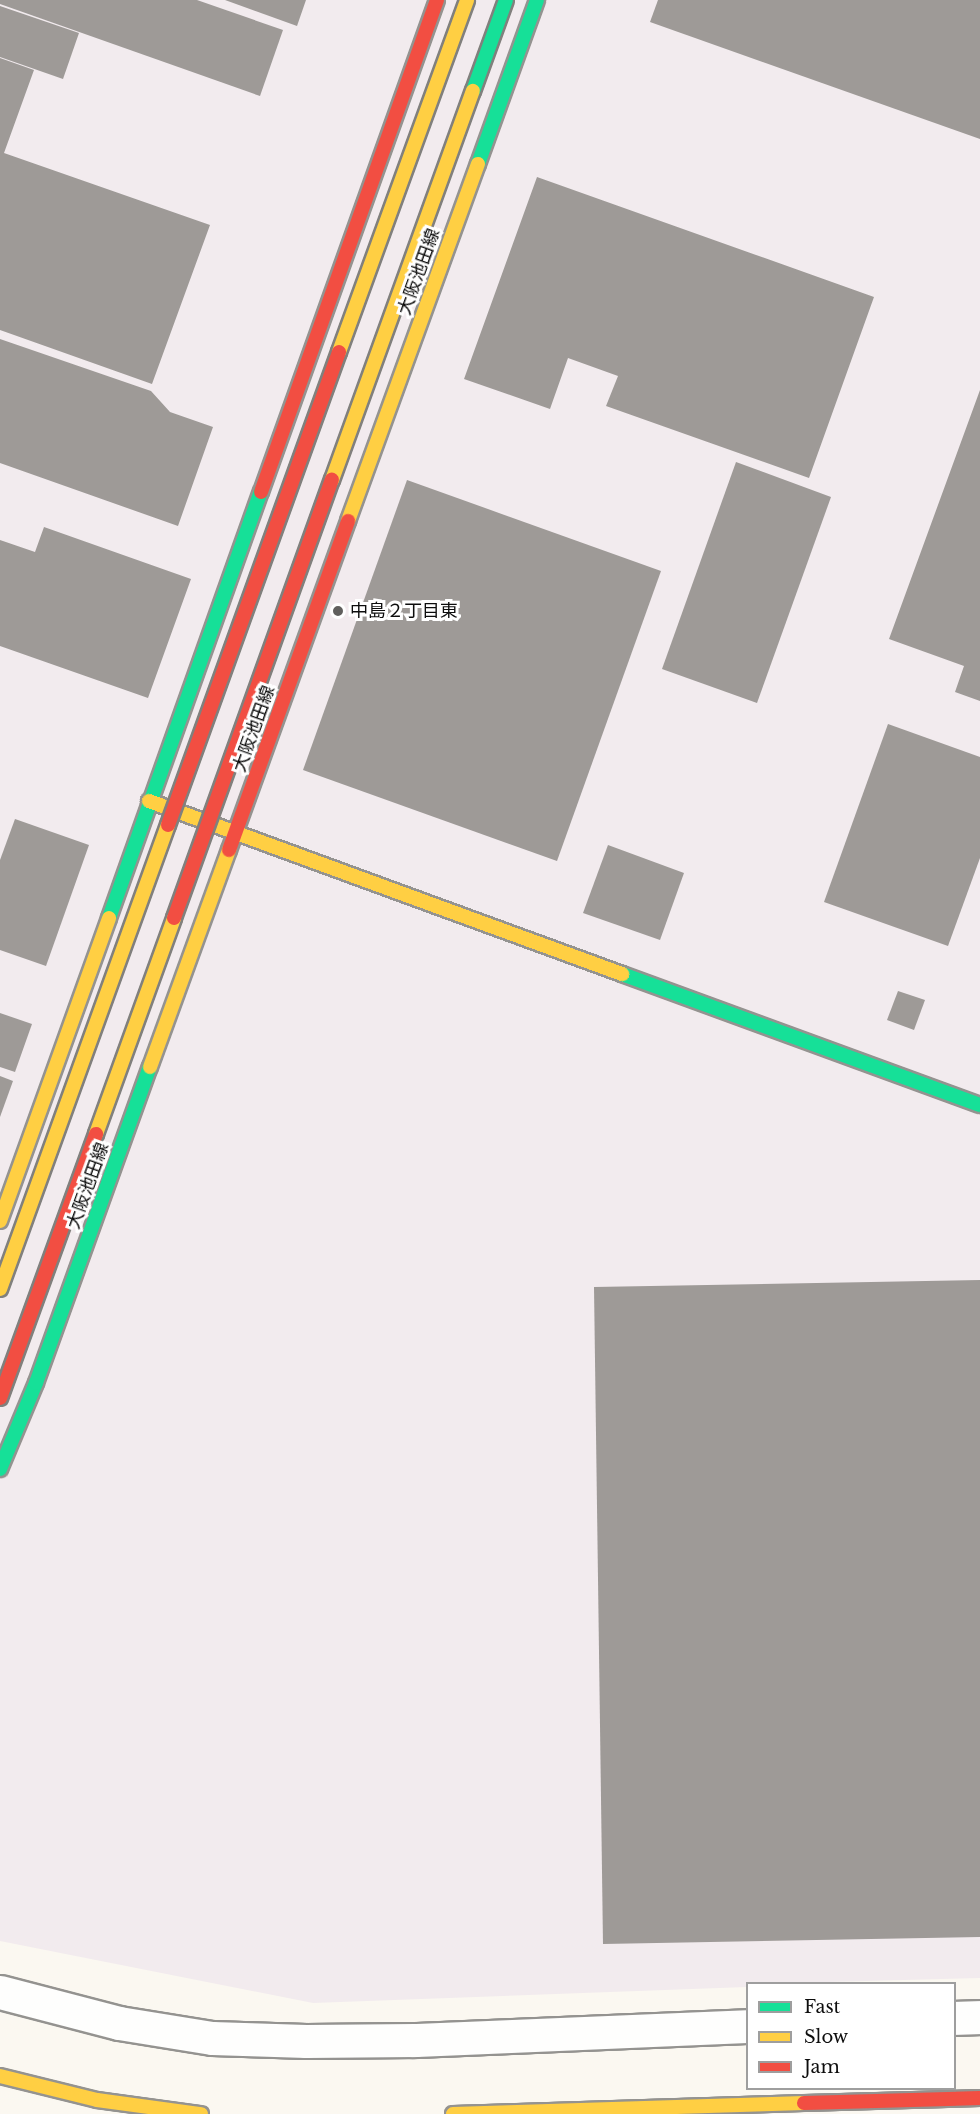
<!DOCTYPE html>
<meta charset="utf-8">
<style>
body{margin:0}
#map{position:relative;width:980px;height:2114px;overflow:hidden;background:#fbf8f1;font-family:"Libre Baskerville","Noto Sans JP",serif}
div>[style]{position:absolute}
.industrial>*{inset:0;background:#f2ebee}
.building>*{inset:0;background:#9e9a97}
.roads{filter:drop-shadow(2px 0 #949390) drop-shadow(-2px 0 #949390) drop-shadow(0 2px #949390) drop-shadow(0 -2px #949390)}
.street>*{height:33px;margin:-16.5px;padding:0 16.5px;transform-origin:16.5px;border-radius:16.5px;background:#fefefd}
.fast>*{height:14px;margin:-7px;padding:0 7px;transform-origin:7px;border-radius:7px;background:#16e098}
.slow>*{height:14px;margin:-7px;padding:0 7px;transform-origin:7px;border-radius:7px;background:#ffcf43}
.jam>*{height:14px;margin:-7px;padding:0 7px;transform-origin:7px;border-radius:7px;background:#f24e42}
.bridges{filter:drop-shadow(2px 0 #81807d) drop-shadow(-2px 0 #81807d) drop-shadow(0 2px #81807d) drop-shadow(0 -2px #81807d)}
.fast-bridge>*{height:14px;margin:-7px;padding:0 7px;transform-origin:7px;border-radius:7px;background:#16e098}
.slow-bridge>*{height:14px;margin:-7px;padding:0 7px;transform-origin:7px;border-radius:7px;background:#ffcf43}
.jam-bridge>*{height:14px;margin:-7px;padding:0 7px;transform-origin:7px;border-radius:7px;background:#f24e42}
.dots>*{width:16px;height:16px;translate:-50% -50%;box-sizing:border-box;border:3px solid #fff;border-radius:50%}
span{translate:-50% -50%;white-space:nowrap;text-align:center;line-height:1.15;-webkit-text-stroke:6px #fff;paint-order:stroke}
.street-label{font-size:18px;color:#0d0d0d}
.poi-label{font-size:18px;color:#0d0d0d}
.left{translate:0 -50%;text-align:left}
.legend{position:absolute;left:746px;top:1982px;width:210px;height:108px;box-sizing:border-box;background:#fff;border:2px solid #9e9e9e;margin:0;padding:8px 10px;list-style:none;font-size:18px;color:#0d0d0d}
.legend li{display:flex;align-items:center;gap:12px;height:30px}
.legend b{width:30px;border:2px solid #9e9e9e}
</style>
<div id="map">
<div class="industrial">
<i style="clip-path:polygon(0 0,980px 0,980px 1978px,748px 1984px,747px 1987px,313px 2003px,0 1941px)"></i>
</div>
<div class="building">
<i style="clip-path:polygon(0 0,197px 0,283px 30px,260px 96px,0 4px)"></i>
<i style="clip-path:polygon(225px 0,306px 0,297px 26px)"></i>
<i style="clip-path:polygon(658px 0,980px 0,980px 139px,650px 22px)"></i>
<i style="clip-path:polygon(0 6px,79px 33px,63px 79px,0 57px)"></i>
<i style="clip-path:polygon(0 58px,34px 70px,4px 153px,210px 225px,152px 384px,0 330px)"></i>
<i style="clip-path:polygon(537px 177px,874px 297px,809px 478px,606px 406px,618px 376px,568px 358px,550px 409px,464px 379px)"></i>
<i style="clip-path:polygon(0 339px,151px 391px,170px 412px,213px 427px,178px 526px,0 463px)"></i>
<i style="clip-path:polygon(980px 390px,980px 701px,955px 692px,964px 666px,889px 639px)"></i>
<i style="clip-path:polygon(736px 462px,831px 497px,757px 703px,662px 669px)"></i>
<i style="clip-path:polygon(407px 480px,661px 571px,557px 861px,303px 770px)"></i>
<i style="clip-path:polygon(44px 527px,191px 579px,148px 698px,0 646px,0 540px,35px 552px)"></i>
<i style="clip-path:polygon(888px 724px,980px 757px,980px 858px,948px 946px,824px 902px)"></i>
<i style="clip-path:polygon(15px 819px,89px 845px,46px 966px,0 950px,0 860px)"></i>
<i style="clip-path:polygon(608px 845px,684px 873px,660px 940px,583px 913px)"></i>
<i style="clip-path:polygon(898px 991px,925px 1000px,914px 1030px,887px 1020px)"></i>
<i style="clip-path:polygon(0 1013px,32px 1024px,15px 1072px,0 1067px)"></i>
<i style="clip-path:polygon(0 1076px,13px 1081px,0 1117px)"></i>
<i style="clip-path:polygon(980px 1280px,980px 1937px,603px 1944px,594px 1287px)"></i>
</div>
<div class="roads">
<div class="street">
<i style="left:0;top:1992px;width:123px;rotate:14.6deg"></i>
<i style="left:119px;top:2023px;width:94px;rotate:9.2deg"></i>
<i style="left:212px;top:2038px;width:94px;rotate:1.8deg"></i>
<i style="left:306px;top:2041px;width:109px;rotate:-0.5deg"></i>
<i style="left:415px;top:2040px;width:333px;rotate:-2.4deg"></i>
<i style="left:954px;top:2018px;width:26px;rotate:-2deg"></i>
</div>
<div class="fast">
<i style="left:478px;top:164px;width:174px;rotate:-70.2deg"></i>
<i style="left:109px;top:918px;width:452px;rotate:-70.4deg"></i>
<i style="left:622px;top:974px;width:381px;rotate:20.1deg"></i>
<i style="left:0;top:1469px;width:93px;rotate:-67.3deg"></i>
<i style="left:36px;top:1383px;width:336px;rotate:-70.2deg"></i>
</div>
<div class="slow">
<i style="left:348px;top:521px;width:380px;rotate:-70deg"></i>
<i style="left:149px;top:801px;width:504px;rotate:20.09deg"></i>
<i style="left:150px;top:1067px;width:231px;rotate:-70deg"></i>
<i style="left:0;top:1221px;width:322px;rotate:-70.2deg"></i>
<i style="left:0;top:2076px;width:100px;rotate:13.9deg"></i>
<i style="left:97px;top:2100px;width:105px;rotate:7.7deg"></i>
<i style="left:453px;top:2114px;width:351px;rotate:-1.8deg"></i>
</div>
<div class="jam">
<i style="left:261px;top:492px;width:523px;rotate:-70.32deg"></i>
<i style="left:229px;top:850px;width:350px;rotate:-70.1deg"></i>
<i style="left:804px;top:2103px;width:176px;rotate:-1.6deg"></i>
</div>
</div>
<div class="bridges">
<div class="fast-bridge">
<i style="left:473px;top:91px;width:97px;rotate:-70.1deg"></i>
</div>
<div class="slow-bridge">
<i style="left:339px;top:352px;width:375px;rotate:-70deg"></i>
<i style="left:332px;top:480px;width:414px;rotate:-70.1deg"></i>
<i style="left:96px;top:1134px;width:230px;rotate:-70.1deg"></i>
<i style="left:0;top:1289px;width:493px;rotate:-70.1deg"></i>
</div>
<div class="jam-bridge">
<i style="left:168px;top:825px;width:503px;rotate:-70.12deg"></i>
<i style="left:174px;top:918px;width:466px;rotate:-70.2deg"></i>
<i style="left:0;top:1398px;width:281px;rotate:-70deg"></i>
</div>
</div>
<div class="dots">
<i style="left:338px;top:611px;background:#605f5d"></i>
</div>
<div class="street-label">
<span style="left:419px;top:272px;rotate:-70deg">大阪池田線</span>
<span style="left:254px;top:729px;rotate:-70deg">大阪池田線</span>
<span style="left:88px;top:1186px;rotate:-70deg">大阪池田線</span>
</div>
<div class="poi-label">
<span class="left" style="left:350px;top:611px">中島２丁目東</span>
</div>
<ul class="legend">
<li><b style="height:8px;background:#16e098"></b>Fast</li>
<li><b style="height:8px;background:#ffcf43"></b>Slow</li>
<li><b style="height:8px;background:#f24e42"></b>Jam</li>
</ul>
</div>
